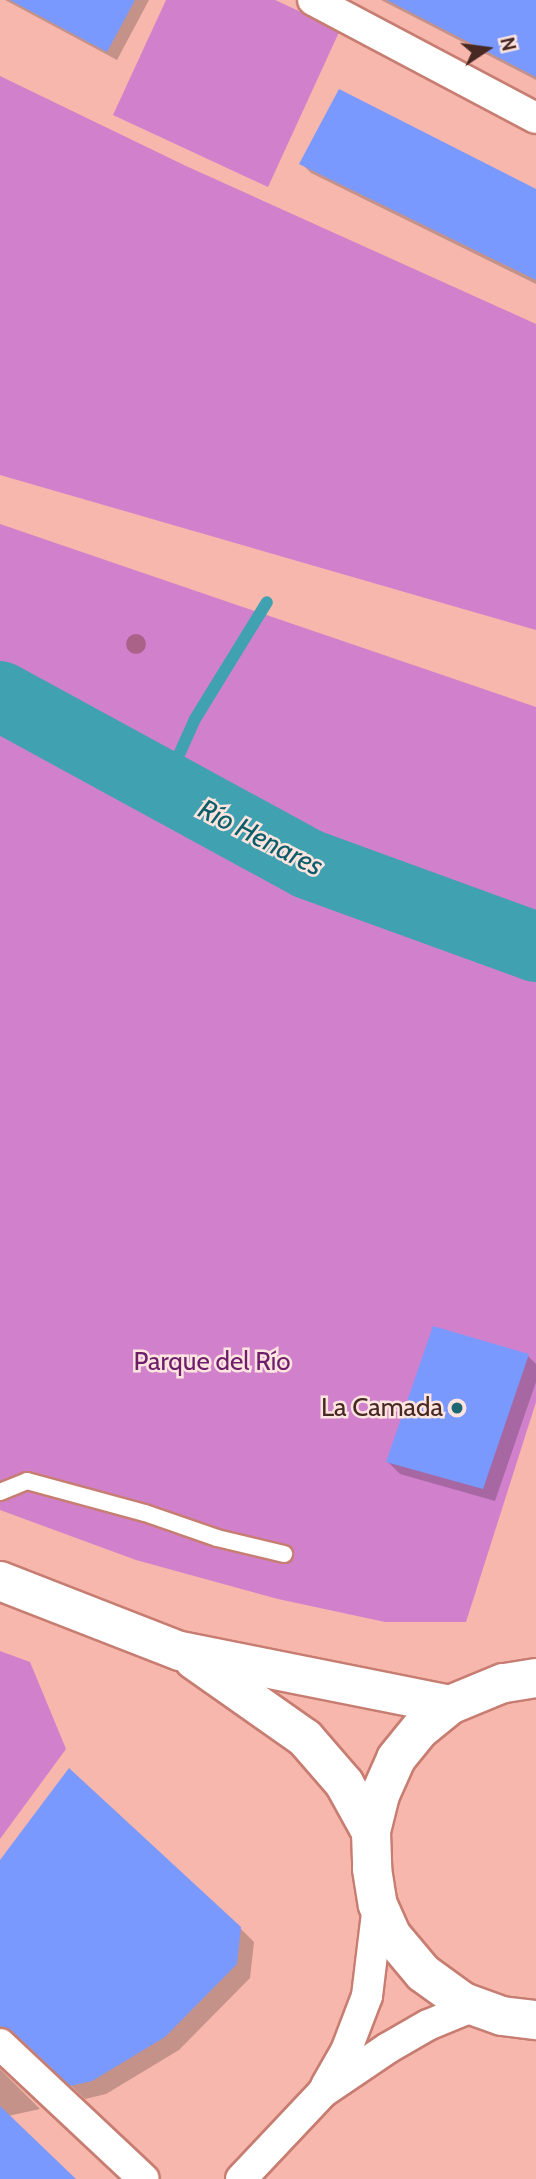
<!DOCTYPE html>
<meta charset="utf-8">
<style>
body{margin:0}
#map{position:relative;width:536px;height:2179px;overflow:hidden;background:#f7b7ad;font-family:Cabin,sans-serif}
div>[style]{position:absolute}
.green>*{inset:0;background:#d181cc}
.shadow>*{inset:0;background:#0003}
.stream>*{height:12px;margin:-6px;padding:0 6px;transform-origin:6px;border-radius:6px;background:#40a1b0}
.river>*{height:70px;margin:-35px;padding:0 35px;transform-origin:35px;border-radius:35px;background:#40a1b0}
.building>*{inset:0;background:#7999ff}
.roads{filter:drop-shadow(2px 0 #c77d71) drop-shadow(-2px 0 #c77d71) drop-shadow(0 2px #c77d71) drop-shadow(0 -2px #c77d71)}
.service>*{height:16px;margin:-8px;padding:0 8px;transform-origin:8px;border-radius:8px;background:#fff}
.minor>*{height:30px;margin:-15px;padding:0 15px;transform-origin:15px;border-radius:15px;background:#fff}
.tertiary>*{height:38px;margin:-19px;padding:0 19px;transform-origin:19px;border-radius:19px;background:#fff}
.secondary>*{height:38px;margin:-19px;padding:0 19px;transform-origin:19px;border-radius:19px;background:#fff}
.trees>*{width:20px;height:20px;margin:-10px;border-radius:50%;background:#ab6289}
.dots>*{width:19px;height:19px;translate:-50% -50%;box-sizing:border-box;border:4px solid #fde4df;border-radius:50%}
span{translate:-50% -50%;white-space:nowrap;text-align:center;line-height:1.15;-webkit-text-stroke:5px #fde4df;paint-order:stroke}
.park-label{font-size:26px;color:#6d1d6b}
.poi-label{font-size:26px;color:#472823}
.right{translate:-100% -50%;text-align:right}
.water-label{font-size:28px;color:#0b5e69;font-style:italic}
.north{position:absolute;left:452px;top:14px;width:70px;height:70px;-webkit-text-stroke:5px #fde4df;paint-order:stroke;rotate:77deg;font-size:19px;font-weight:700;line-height:28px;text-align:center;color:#472823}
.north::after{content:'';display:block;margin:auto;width:24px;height:32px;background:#472823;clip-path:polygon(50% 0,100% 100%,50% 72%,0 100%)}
</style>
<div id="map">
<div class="green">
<i style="clip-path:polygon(166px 0,275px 0,340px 30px,268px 187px,113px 115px)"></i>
<i style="clip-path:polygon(0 76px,186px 166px,536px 324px,536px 630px,0 475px)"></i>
<i style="clip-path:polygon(0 524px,536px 707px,536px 1402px,466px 1622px,385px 1622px,278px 1599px,136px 1560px,0 1510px)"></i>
<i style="clip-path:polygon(0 1651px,30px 1662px,66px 1749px,0 1839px)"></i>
</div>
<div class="shadow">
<i style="clip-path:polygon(5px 0,149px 0,117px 60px)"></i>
<i style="clip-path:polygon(381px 0,536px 0,536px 80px)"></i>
<i style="clip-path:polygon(301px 163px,536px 191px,536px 284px,311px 173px)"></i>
<i style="clip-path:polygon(528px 1356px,536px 1364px,536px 1382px,495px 1501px,400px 1474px,388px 1462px)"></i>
<i style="clip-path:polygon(0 1863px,240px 1928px,254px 1942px,250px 1978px,179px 2050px,106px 2094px,85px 2099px,27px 2044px,10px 2040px,0 2046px)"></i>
<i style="clip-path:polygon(0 2069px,40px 2109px,8px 2116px,74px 2179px,0 2179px)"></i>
</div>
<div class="stream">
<i style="left:165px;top:786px;width:73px;rotate:-65.9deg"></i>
<i style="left:195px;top:719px;width:137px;rotate:-58.4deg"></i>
</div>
<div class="river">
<i style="left:0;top:696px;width:351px;rotate:28.6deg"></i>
<i style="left:308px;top:864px;width:243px;rotate:20deg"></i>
</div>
<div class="building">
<i style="clip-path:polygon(10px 0,135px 0,107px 52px)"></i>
<i style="clip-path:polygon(387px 0,536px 0,536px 77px)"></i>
<i style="clip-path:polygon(339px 89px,536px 189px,536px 280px,299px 164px)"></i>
<i style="clip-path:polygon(433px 1326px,529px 1354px,483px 1489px,386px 1462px)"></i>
<i style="clip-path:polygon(69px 1768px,241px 1927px,237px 1964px,165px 2037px,92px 2081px,70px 2086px,12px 2031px,0 2026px,0 1860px)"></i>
<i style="clip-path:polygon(0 2106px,76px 2179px,0 2179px)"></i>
</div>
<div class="roads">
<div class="service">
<i style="left:0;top:1492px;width:29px;rotate:-22deg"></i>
<i style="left:27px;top:1481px;width:122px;rotate:15.2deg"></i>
<i style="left:145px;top:1513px;width:76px;rotate:19.1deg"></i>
<i style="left:217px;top:1538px;width:69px;rotate:13.4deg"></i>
</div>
<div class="minor">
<i style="left:313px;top:0;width:252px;rotate:27.9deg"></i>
<i style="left:0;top:2044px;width:197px;rotate:43.2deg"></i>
<i style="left:326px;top:2086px;width:40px;rotate:-60.3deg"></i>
<i style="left:346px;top:2051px;width:59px;rotate:-69.1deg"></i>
<i style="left:367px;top:1996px;width:92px;rotate:-83.1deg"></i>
<i style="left:241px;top:2179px;width:120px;rotate:-46.7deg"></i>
<i style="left:323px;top:2092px;width:78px;rotate:-34.1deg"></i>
<i style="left:388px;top:2048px;width:46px;rotate:-29.9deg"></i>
<i style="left:428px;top:2025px;width:50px;rotate:-22.4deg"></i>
</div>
<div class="tertiary">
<i style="left:0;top:1581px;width:193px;rotate:21.3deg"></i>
<i style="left:180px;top:1651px;width:275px;rotate:11.3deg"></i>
<i style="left:194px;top:1660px;width:136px;rotate:35.1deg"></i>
<i style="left:305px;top:1738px;width:60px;rotate:49.1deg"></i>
<i style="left:344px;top:1783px;width:56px;rotate:61.1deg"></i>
</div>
<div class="secondary">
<i style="left:536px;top:1678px;width:33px;rotate:171deg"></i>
<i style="left:503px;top:1683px;width:57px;rotate:157.5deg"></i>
<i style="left:450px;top:1705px;width:38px;rotate:141deg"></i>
<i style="left:420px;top:1729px;width:38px;rotate:129deg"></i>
<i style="left:396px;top:1759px;width:39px;rotate:114deg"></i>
<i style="left:380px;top:1795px;width:38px;rotate:104deg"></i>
<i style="left:371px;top:1832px;width:37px;rotate:88deg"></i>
<i style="left:372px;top:1869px;width:36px;rotate:81deg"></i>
<i style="left:378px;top:1905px;width:34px;rotate:66deg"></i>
<i style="left:392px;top:1936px;width:48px;rotate:50deg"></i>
<i style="left:423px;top:1973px;width:49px;rotate:35.9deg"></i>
<i style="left:463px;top:2002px;width:41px;rotate:19.7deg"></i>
<i style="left:502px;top:2016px;width:34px;rotate:7deg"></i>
</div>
</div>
<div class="trees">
<i style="left:136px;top:644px"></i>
</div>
<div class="dots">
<i style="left:457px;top:1408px;background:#1c6771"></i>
</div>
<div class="park-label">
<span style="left:212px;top:1362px">Parque del Río</span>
</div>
<div class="poi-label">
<span class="right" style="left:443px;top:1408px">La Camada</span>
</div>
<div class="water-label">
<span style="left:261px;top:837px;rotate:27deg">Río Henares</span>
</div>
<div class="north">N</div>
</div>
